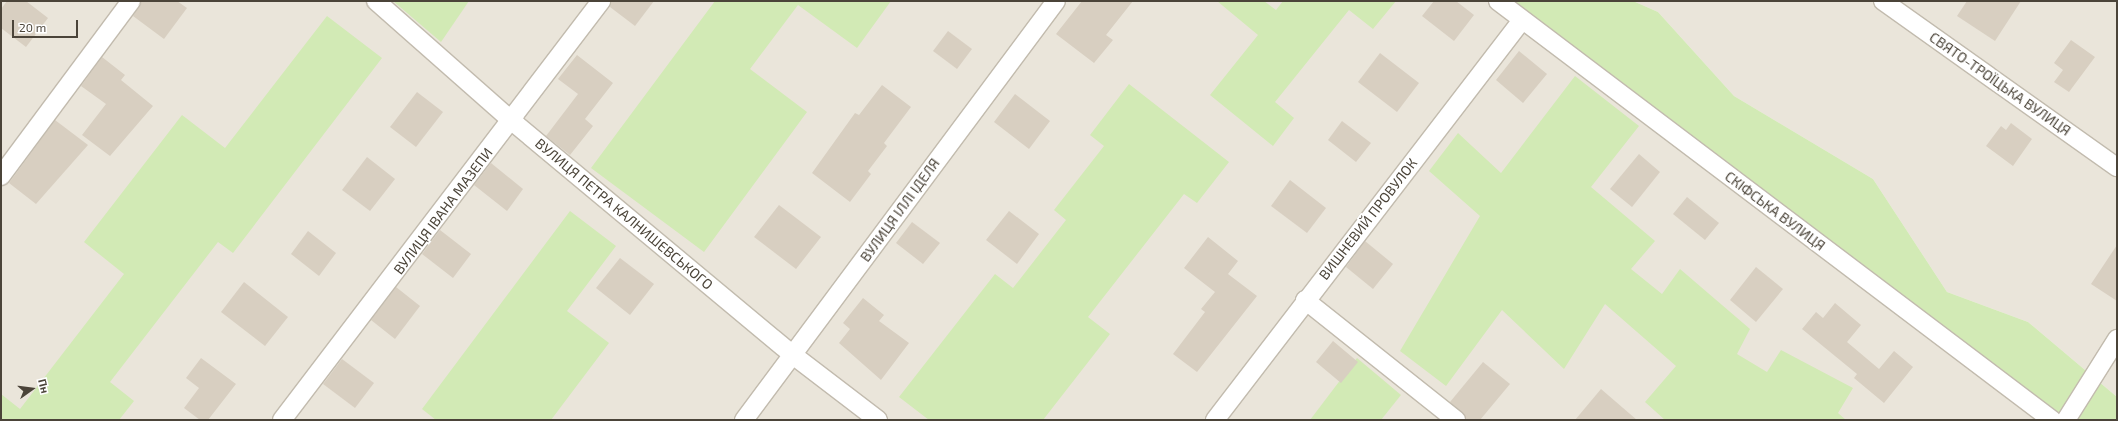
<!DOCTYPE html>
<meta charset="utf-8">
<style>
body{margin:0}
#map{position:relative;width:2118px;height:421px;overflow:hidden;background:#f6f3ec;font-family:"Exo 2",sans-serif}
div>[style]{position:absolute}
.residential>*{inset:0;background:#eae5da}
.green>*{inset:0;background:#d2eab5}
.building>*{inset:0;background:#d8cfc1}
.roads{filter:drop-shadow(1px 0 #c2bbae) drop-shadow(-1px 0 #c2bbae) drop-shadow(0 1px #c2bbae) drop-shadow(0 -1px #c2bbae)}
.minor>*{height:18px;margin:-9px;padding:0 9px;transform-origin:9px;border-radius:9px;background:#fff}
span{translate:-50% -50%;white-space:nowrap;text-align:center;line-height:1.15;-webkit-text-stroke:3.5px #fff;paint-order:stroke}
.street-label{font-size:14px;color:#4b4439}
.frame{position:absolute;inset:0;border:2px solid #4b4439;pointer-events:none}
.north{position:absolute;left:12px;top:369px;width:40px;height:40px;-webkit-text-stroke:3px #fff;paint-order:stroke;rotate:76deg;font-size:11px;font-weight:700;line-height:16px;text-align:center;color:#4b4439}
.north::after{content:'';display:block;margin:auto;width:14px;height:18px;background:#4b4439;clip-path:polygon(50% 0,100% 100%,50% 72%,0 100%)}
.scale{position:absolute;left:12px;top:20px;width:66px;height:18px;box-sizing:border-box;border:2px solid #4b4439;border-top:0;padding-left:5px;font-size:12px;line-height:14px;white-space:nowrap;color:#4b4439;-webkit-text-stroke:3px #fff;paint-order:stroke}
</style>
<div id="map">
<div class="residential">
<i style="clip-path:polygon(1px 1px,1498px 1px,2052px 420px,1px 420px)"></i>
<i style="clip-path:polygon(1633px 1px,2117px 1px,2117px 397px,2028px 322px,1947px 292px,1873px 179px,1734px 96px,1658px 12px)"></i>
</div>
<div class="green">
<i style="clip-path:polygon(393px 1px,469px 1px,441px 42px)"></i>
<i style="clip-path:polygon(715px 1px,891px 1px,857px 48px,798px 5px,750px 69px,807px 112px,704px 252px,591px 168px)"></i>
<i style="clip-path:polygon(1217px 1px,1264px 1px,1276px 10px,1283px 1px,1396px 1px,1373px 29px,1349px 10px,1275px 102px,1294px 118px,1273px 146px,1210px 95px,1258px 35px)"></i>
<i style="clip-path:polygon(1498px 1px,1633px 1px,1658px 12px,1734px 96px,1873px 179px,1947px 292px,2028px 322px,2117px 397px,2117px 420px,2052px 420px)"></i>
<i style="clip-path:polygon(327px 16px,382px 58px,233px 253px,218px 242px,110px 382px,134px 401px,119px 420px,1px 420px,1px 394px,20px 409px,124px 274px,84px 242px,182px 115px,225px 148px)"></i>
<i style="clip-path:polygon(1575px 76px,1639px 126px,1591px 187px,1655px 241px,1631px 269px,1662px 294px,1680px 269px,1750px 329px,1737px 354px,1767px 372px,1781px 350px,1853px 388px,1838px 413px,1846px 420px,1665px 420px,1645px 402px,1676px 366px,1605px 304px,1564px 369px,1502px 310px,1446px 386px,1400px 351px,1480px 216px,1429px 171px,1458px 133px,1501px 173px)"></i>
<i style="clip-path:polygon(1129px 84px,1229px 162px,1197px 203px,1184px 194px,1088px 317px,1110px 334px,1043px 420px,929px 420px,899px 397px,995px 274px,1013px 288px,1066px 220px,1054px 210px,1104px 146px,1090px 135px)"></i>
<i style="clip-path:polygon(570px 211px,616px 246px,567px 311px,609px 343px,551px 420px,436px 420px,422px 409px)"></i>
<i style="clip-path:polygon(1357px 358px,1401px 395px,1381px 420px,1310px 420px)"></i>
</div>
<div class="building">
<i style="clip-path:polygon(7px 1px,26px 1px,48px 18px,26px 47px,1px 28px,1px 9px)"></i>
<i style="clip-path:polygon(141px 1px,177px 1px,187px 8px,164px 39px,133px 16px)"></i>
<i style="clip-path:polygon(611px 1px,654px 1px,635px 26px,610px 7px)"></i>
<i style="clip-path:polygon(1082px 1px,1133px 1px,1106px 35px,1113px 40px,1094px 63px,1056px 34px)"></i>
<i style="clip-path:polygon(1434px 1px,1456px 1px,1474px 15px,1454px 41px,1422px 16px)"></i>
<i style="clip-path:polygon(1967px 1px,2021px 1px,1995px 41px,1957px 16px)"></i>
<i style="clip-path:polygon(948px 31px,972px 49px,957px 69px,933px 51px)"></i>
<i style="clip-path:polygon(2071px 40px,2095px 57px,2069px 92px,2054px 82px,2063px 70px,2054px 63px)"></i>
<i style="clip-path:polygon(1519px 51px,1547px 74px,1523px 103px,1496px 80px)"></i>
<i style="clip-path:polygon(1380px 53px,1419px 83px,1397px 112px,1358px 82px)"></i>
<i style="clip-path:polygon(577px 55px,613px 83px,585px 119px,593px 126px,570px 155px,546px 136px,578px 94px,558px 79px)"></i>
<i style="clip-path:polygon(102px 57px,125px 75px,121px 80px,153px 106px,110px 156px,82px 135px,106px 104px,81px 86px)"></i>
<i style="clip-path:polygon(882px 85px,911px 107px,884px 143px,887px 146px,868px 171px,871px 174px,850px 202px,812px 173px,855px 113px,859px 115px)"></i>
<i style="clip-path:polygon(417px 92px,443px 112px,416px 147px,390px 127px)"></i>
<i style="clip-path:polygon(1015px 94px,1050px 121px,1029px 149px,994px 122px)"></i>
<i style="clip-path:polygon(55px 120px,88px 145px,36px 204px,9px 183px)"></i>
<i style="clip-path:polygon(1342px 121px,1371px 143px,1356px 162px,1328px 140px)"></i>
<i style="clip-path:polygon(2011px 123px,2032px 139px,2013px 166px,1986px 146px,2001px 126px,2006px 130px)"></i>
<i style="clip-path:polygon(1639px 154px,1660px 172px,1632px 207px,1610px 189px)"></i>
<i style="clip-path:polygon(367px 157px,395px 179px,370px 211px,342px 190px)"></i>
<i style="clip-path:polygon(491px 163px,523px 189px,507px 211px,474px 185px)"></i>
<i style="clip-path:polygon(1290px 180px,1326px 208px,1307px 233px,1271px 206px)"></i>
<i style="clip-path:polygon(1687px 197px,1719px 223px,1705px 240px,1673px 214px)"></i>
<i style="clip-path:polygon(779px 205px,821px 237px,796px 269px,754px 237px)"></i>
<i style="clip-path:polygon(1009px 211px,1039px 234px,1017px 264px,986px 240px)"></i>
<i style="clip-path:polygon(912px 222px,940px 243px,923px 264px,896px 243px)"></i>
<i style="clip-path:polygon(440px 230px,471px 254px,453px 278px,422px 254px)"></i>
<i style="clip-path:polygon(308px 231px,336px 253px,319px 276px,291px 254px)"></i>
<i style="clip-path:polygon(1208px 237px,1238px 261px,1228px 274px,1257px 296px,1197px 372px,1173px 354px,1205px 312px,1201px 309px,1215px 292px,1184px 268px)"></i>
<i style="clip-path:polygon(1365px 241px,1393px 264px,1373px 289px,1346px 267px)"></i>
<i style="clip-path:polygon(2117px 245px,2117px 301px,2091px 284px)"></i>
<i style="clip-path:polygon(620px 258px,654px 284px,630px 315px,596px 288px)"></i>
<i style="clip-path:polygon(1756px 267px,1783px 289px,1756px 322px,1730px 300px)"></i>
<i style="clip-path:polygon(244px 282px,288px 317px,265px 346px,221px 312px)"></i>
<i style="clip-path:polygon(396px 287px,420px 306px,395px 339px,371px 320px)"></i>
<i style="clip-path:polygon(863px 298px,884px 315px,879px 321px,909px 343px,881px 380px,839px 343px,850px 329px,843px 323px)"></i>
<i style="clip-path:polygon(1835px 303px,1861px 325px,1847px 342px,1879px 369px,1894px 351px,1913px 367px,1884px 403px,1854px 378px,1857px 374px,1802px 329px,1816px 312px,1823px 318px)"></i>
<i style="clip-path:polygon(1333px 341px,1358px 362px,1341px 383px,1316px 362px)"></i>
<i style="clip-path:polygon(201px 358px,236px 384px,208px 420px,200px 420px,184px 408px,199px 388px,186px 378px)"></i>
<i style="clip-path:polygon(342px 359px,374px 383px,355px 408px,323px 384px)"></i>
<i style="clip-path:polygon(1483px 362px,1510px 384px,1480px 420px,1466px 420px,1450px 402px)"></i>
<i style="clip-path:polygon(1601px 389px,1637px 420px,1575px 420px)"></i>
</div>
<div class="roads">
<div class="minor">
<i style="left:376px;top:1px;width:181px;rotate:41.4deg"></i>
<i style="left:512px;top:121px;width:366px;rotate:39.8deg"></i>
<i style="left:793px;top:355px;width:107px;rotate:37.4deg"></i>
<i style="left:1498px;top:1px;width:695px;rotate:37.1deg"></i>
<i style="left:1883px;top:1px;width:287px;rotate:35.4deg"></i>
<i style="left:1px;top:176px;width:218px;rotate:-53.4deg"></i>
<i style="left:1305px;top:300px;width:193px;rotate:38.5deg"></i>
<i style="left:282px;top:420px;width:527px;rotate:-52.72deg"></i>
<i style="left:744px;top:420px;width:522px;rotate:-53.33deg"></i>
<i style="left:1215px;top:420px;width:504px;rotate:-52.49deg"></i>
<i style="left:2066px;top:420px;width:96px;rotate:-57.8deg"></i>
</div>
</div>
<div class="street-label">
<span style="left:2000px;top:84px;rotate:35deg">СВЯТО-ТРОЇЦЬКА ВУЛИЦЯ</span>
<span style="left:900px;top:210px;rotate:-54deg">ВУЛИЦЯ ІЛЛІ ІДЕЛЯ</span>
<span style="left:443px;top:211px;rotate:-53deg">ВУЛИЦЯ ІВАНА МАЗЕПИ</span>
<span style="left:1775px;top:211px;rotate:37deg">СКІФСЬКА ВУЛИЦЯ</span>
<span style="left:624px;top:214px;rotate:40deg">ВУЛИЦЯ ПЕТРА КАЛНИШЕВСЬКОГО</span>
<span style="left:1368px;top:219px;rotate:-52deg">ВИШНЕВИЙ ПРОВУЛОК</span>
</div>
<div class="frame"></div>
<div class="north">Пн</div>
<div class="scale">20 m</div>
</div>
